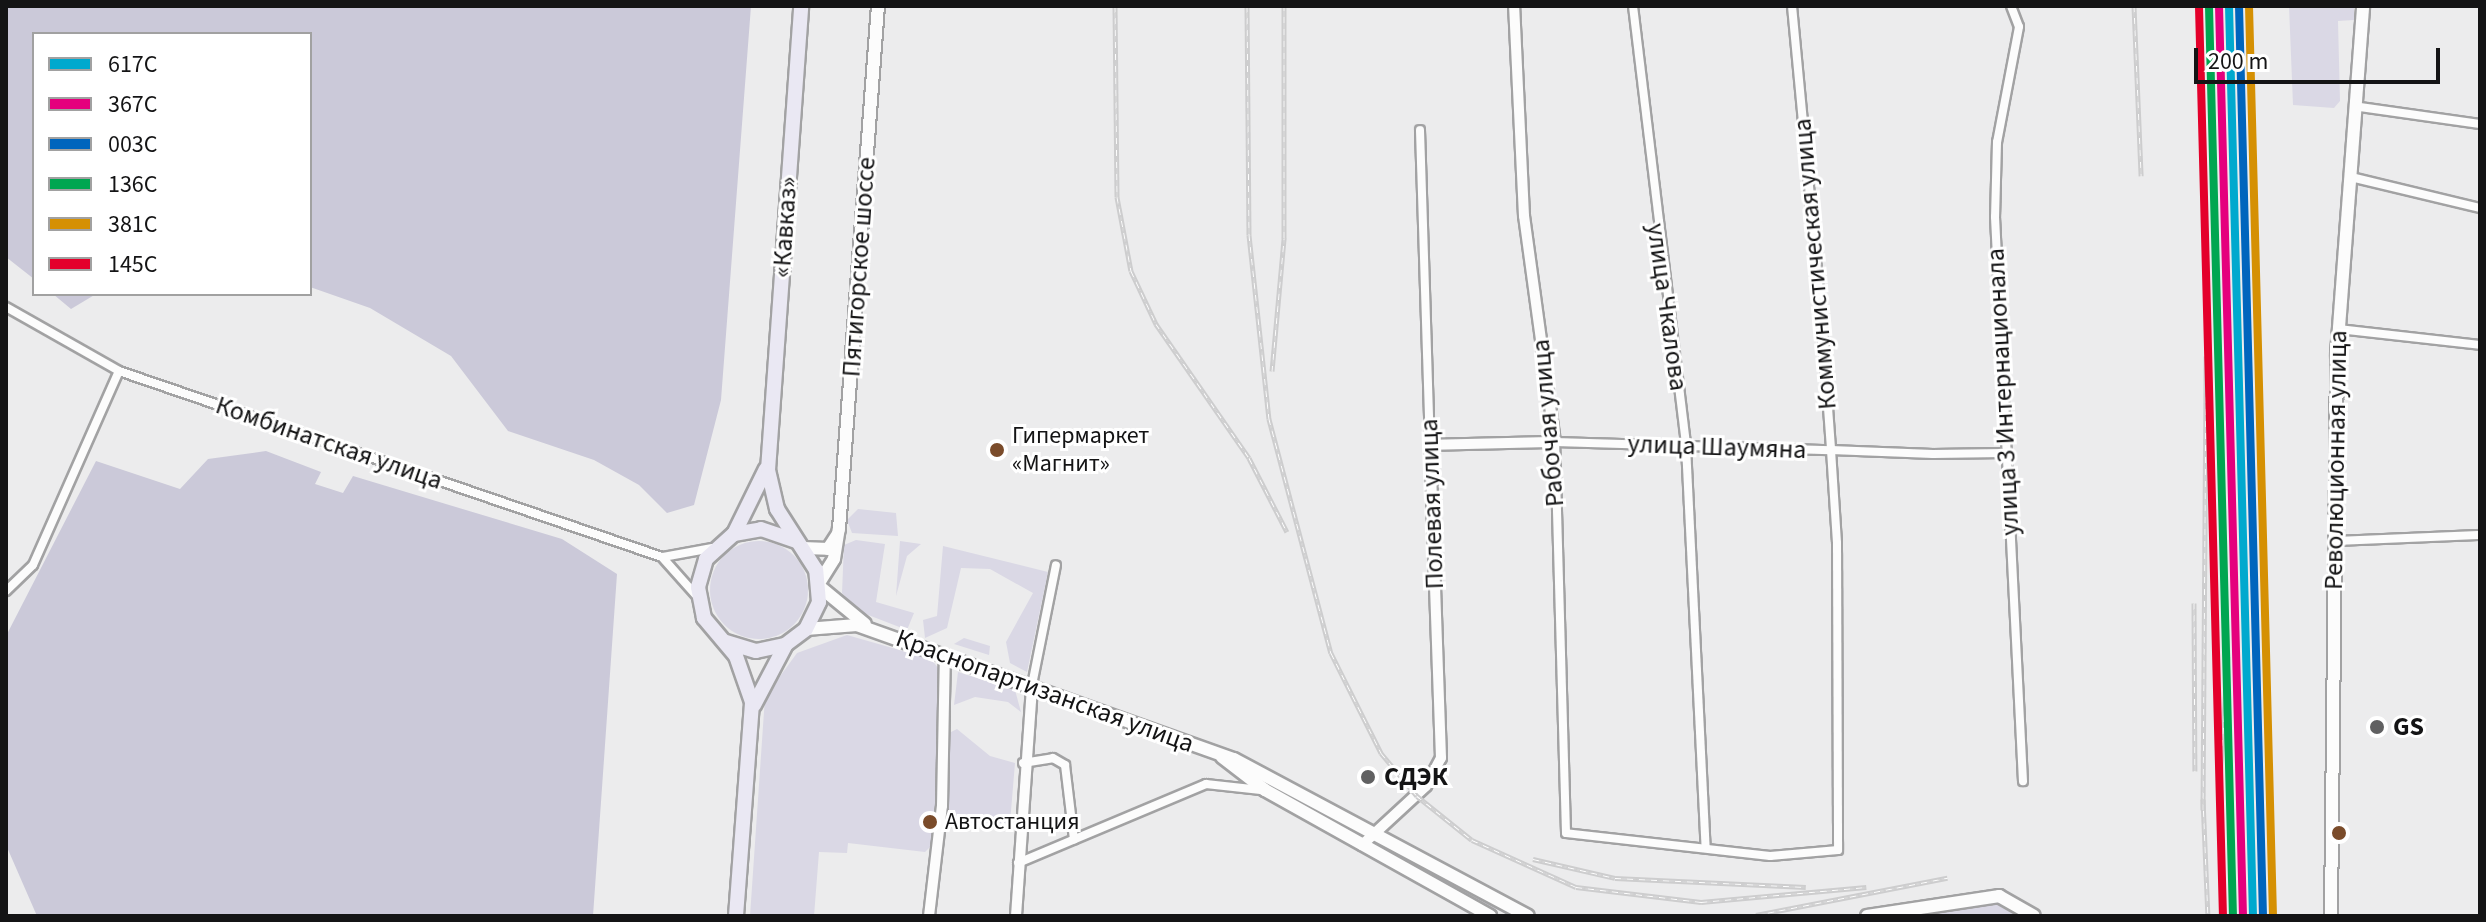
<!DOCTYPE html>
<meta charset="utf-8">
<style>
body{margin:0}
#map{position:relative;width:2486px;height:922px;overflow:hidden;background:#ececed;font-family:"Source Sans 3",sans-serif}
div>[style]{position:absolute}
.green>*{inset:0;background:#dad8e5}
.round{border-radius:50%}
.forest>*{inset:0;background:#cbc9d9}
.roads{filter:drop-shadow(2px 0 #a2a2a3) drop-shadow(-2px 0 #a2a2a3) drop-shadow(0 2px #a2a2a3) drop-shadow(0 -2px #a2a2a3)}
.minor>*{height:8px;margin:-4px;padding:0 4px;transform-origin:4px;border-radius:4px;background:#fcfcfc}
.tertiary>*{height:10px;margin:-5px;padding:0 5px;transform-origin:5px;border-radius:5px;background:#fcfcfc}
.secondary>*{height:12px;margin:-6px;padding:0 6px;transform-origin:6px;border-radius:6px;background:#fcfcfc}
.trunk>*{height:14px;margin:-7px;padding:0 7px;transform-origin:7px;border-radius:7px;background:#eae8f3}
.rail>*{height:5px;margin-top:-2.5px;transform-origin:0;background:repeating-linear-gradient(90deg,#fff 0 6px,#cdcdce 0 12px);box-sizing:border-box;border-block:2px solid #cdcdce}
.rail-1>*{height:8px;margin:-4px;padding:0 4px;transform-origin:4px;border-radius:4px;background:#00a9ce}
.rail-2>*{height:8px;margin:-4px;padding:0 4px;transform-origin:4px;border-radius:4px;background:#e5007d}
.rail-3>*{height:8px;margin:-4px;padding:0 4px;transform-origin:4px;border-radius:4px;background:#0065bd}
.rail-4>*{height:8px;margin:-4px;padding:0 4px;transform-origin:4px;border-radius:4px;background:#00a651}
.rail-5>*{height:8px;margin:-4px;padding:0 4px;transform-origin:4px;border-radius:4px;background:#d59003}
.rail-6>*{height:8px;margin:-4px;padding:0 4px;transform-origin:4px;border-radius:4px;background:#e4002b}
.dots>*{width:22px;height:22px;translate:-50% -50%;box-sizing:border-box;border:4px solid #fff;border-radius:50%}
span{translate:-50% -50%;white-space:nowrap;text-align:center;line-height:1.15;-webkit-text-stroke:6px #fff;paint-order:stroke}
.bus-label{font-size:24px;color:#141415}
.left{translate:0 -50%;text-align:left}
.street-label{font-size:26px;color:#141415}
.poi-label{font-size:26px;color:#141415;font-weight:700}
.frame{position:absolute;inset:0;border:8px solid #141415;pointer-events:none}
.legend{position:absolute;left:32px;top:32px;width:280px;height:264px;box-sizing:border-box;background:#fff;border:2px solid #a1a1a1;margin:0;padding:10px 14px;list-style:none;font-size:24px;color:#141415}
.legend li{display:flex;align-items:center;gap:16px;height:40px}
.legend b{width:40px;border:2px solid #a1a1a1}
.scale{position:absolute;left:2194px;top:48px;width:246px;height:36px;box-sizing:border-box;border:4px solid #141415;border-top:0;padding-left:10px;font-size:24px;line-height:28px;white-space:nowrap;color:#141415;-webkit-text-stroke:6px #fff;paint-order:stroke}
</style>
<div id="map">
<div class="green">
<i style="clip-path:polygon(2289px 6px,2354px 6px,2354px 20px,2338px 21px,2340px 101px,2334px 108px,2293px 105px)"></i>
<i style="clip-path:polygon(858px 509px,896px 513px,898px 536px,852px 533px,847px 520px)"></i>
<i style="clip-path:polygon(856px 540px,885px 544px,876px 602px,914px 613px,907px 630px,858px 611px,842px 593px,844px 545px)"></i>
<i class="round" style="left:710px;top:541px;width:98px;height:98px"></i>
<i style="clip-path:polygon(900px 541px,921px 544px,907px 556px,896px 596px)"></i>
<i style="clip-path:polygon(943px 546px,1048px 572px,1027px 672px,1010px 663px,1006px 642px,1033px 593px,990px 569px,961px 568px,947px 628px,925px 638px,923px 620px,937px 616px)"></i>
<i style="clip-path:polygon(847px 635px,931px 659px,939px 669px,934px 843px,925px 852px,848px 843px,847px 853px,819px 852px,814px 916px,750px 916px,765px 697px,797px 653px)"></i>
<i style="clip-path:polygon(964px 638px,990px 646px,989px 655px,954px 644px)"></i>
<i style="clip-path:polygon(958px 672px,1015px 690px,1021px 712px,1008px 702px,975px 697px,954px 705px)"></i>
<i style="clip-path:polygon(957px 729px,990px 756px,1015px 763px,1010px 823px,947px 823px,949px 733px)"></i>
<i style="clip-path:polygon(1374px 840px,1517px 916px,1467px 899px)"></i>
<i style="clip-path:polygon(1991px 901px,2024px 916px,1902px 916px)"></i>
</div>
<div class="forest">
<i style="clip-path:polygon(6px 6px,751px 6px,721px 400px,694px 505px,667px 513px,639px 485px,594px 460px,508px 431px,451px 356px,370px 308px,310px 287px,310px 34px,34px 34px,34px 279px,6px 257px)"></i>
<i style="clip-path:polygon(53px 294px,96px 294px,71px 309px)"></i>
<i style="clip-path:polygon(266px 451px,321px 472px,315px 484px,343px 493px,353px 476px,562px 539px,617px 574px,593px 916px,37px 916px,6px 845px,6px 636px,96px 461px,180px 489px,208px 459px)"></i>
</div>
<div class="roads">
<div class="minor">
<i style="left:1633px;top:6px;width:443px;rotate:83.1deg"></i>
<i style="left:1686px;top:446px;width:402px;rotate:87.2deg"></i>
<i style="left:1792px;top:6px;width:321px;rotate:84.6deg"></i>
<i style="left:1822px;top:326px;width:124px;rotate:85.8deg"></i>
<i style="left:1831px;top:450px;width:93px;rotate:86.3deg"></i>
<i style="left:1837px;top:543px;width:307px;rotate:89.8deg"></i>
<i style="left:1838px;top:850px;width:68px;rotate:175deg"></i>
<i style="left:1770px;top:856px;width:205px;rotate:-173.6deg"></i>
<i style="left:1566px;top:833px;width:391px;rotate:-91.6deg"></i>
<i style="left:1555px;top:442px;width:276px;rotate:1.7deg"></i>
<i style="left:1831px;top:450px;width:102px;rotate:2.2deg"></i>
<i style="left:1933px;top:454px;width:71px;rotate:-0.8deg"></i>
<i style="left:2011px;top:6px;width:22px;rotate:69deg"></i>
<i style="left:2019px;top:27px;width:117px;rotate:100.8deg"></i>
<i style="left:1997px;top:142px;width:75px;rotate:91.5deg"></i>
<i style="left:1995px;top:217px;width:565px;rotate:87.16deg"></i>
<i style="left:2360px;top:107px;width:121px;rotate:8.1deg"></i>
<i style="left:1420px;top:130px;width:315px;rotate:88.2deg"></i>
<i style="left:2355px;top:178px;width:129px;rotate:13.5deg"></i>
<i style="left:6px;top:307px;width:130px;rotate:29.5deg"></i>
<i style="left:119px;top:371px;width:574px;rotate:18.91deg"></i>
<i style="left:662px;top:557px;width:50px;rotate:48.3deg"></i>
<i style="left:2338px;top:329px;width:143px;rotate:6.4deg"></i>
<i style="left:2334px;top:541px;width:146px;rotate:-2.4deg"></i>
<i style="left:663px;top:557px;width:50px;rotate:-10.4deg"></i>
<i style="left:6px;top:591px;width:37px;rotate:-44deg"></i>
<i style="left:33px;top:565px;width:212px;rotate:-66.1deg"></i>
<i style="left:1032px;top:685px;width:122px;rotate:-78.7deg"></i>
<i style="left:1023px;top:763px;width:30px;rotate:-9deg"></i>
<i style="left:1053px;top:758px;width:14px;rotate:30deg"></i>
<i style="left:1065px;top:765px;width:75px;rotate:83.1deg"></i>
<i style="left:1018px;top:863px;width:204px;rotate:-22.8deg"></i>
<i style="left:1206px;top:784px;width:55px;rotate:6.2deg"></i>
</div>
<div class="tertiary">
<i style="left:1362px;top:845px;width:87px;rotate:-42.7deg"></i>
<i style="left:1426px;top:786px;width:32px;rotate:-62deg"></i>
<i style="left:1441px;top:758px;width:313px;rotate:-92deg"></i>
<i style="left:1430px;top:445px;width:125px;rotate:-1.4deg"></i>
<i style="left:1555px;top:442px;width:228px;rotate:-97.8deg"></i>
<i style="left:1524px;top:216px;width:210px;rotate:-92.7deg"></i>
<i style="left:929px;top:916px;width:111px;rotate:-83.3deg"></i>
<i style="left:942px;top:806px;width:151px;rotate:-88.9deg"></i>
<i style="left:1016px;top:916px;width:232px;rotate:-86deg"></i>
</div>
<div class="secondary">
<i style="left:803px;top:548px;width:25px;rotate:2deg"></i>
<i style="left:828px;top:549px;width:17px;rotate:-57deg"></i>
<i style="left:819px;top:583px;width:28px;rotate:-58deg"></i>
<i style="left:834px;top:559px;width:30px;rotate:-81deg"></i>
<i style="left:839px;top:529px;width:524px;rotate:-85.74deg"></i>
<i style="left:820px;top:587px;width:58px;rotate:39.4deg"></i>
<i style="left:806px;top:629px;width:51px;rotate:-4.5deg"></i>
<i style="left:857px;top:625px;width:400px;rotate:19.6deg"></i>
<i style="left:1234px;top:759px;width:333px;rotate:28.1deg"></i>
<i style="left:1222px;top:757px;width:54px;rotate:37.5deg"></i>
<i style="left:1265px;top:790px;width:258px;rotate:29.2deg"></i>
<i style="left:1867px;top:916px;width:134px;rotate:-8.6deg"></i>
<i style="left:1999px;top:896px;width:40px;rotate:29.7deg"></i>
<i style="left:2331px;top:916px;width:562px;rotate:-89.39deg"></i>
<i style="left:2337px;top:354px;width:349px;rotate:-85.7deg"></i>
</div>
<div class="trunk">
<i style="left:734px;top:534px;width:72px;rotate:-63.8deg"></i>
<i style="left:726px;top:642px;width:31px;rotate:17deg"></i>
<i style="left:756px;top:651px;width:30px;rotate:-12deg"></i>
<i style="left:785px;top:645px;width:26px;rotate:-37deg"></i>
<i style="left:806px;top:629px;width:30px;rotate:-64deg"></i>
<i style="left:819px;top:602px;width:32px;rotate:-95deg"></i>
<i style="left:816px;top:570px;width:72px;rotate:-122.6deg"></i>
<i style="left:777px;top:509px;width:40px;rotate:-103deg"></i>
<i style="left:768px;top:470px;width:465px;rotate:-85.9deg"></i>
<i style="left:754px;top:705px;width:67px;rotate:-62.3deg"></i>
<i style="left:736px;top:916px;width:215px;rotate:-85.7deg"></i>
<i style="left:752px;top:702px;width:49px;rotate:-109.2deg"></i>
<i style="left:736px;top:656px;width:50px;rotate:-130.1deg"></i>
<i style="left:704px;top:618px;width:32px;rotate:-101deg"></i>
<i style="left:698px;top:587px;width:29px;rotate:-74deg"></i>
<i style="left:706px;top:559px;width:38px;rotate:-42deg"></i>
<i style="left:734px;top:534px;width:27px;rotate:-10deg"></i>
<i style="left:761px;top:529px;width:36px;rotate:19deg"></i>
</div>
</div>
<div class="rail">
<i style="left:1115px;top:6px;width:191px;rotate:89.4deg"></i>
<i style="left:1117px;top:197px;width:75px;rotate:79.3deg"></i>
<i style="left:1131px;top:271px;width:59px;rotate:64.7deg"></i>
<i style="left:1156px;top:324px;width:163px;rotate:55.2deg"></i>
<i style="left:1249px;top:458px;width:83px;rotate:62.8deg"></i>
<i style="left:1247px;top:6px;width:229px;rotate:89.5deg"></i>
<i style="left:1249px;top:235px;width:185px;rotate:83.8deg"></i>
<i style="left:1269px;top:419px;width:242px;rotate:75.2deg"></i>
<i style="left:1331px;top:653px;width:112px;rotate:63.4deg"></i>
<i style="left:1381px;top:753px;width:56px;rotate:50.1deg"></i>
<i style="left:1417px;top:796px;width:70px;rotate:38.7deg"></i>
<i style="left:1472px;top:840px;width:114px;rotate:24.3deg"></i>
<i style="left:1576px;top:887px;width:126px;rotate:6.8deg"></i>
<i style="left:1701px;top:902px;width:166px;rotate:-5.2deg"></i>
<i style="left:2134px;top:6px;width:170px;rotate:87.6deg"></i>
<i style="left:1272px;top:371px;width:134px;rotate:-84.8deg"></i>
<i style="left:1284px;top:238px;width:232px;rotate:-90deg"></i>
<i style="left:2220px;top:452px;width:204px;rotate:87.8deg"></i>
<i style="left:2228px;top:656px;width:123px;rotate:93.7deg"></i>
<i style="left:2194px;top:603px;width:168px;rotate:89.7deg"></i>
<i style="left:2203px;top:799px;width:117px;rotate:87.6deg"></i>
<i style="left:2203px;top:810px;width:454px;rotate:-89.6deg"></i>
<i style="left:1533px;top:859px;width:84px;rotate:13deg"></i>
<i style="left:1615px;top:878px;width:191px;rotate:2.7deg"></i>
<i style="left:1756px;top:915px;width:195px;rotate:-11deg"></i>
</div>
<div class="rail-1">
<i style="left:2229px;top:6px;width:910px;rotate:88.49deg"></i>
</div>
<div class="rail-2">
<i style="left:2219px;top:6px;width:910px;rotate:88.49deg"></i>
</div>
<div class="rail-3">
<i style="left:2239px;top:6px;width:910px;rotate:88.49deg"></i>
</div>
<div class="rail-4">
<i style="left:2209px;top:7px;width:909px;rotate:88.49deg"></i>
</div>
<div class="rail-5">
<i style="left:2249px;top:6px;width:909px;rotate:88.49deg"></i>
</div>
<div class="rail-6">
<i style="left:2199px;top:7px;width:909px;rotate:88.49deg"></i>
</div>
<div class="dots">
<i style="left:997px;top:450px;background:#7a4b2a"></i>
<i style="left:2377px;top:727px;background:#606061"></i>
<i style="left:1368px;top:777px;background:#606061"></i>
<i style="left:930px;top:822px;background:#7a4b2a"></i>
<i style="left:2339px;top:833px;background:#7a4b2a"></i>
</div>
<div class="bus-label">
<span class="left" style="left:1012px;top:450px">Гипермаркет<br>«Магнит»</span>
<span class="left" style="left:945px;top:822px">Автостанция</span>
</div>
<div class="street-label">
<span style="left:785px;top:227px;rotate:-86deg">«Кавказ»</span>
<span style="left:1815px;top:264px;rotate:-95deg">Коммунистическая улица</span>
<span style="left:859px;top:267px;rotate:-86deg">Пятигорское шоссе</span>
<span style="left:1667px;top:307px;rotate:82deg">улица Чкалова</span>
<span style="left:2003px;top:392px;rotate:-93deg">улица 3 Интернационала</span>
<span style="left:1548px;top:423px;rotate:-95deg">Рабочая улица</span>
<span style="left:329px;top:443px;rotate:19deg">Комбинатская улица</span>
<span style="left:1717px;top:447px;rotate:2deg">улица Шаумяна</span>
<span style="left:2336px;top:460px;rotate:-89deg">Революционная улица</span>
<span style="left:1432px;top:504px;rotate:-92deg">Полевая улица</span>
<span style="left:1045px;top:691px;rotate:20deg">Краснопартизанская улица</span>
</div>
<div class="poi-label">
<span class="left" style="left:2393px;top:727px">GS</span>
<span class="left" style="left:1384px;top:777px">СДЭК</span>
</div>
<div class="frame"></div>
<ul class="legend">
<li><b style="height:10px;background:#00a9ce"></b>617C</li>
<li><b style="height:10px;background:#e5007d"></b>367С</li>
<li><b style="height:10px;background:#0065bd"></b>003С</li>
<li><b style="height:10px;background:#00a651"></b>136С</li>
<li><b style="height:10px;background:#d59003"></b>381С</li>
<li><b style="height:10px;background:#e4002b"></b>145С</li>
</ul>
<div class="scale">200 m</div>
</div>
